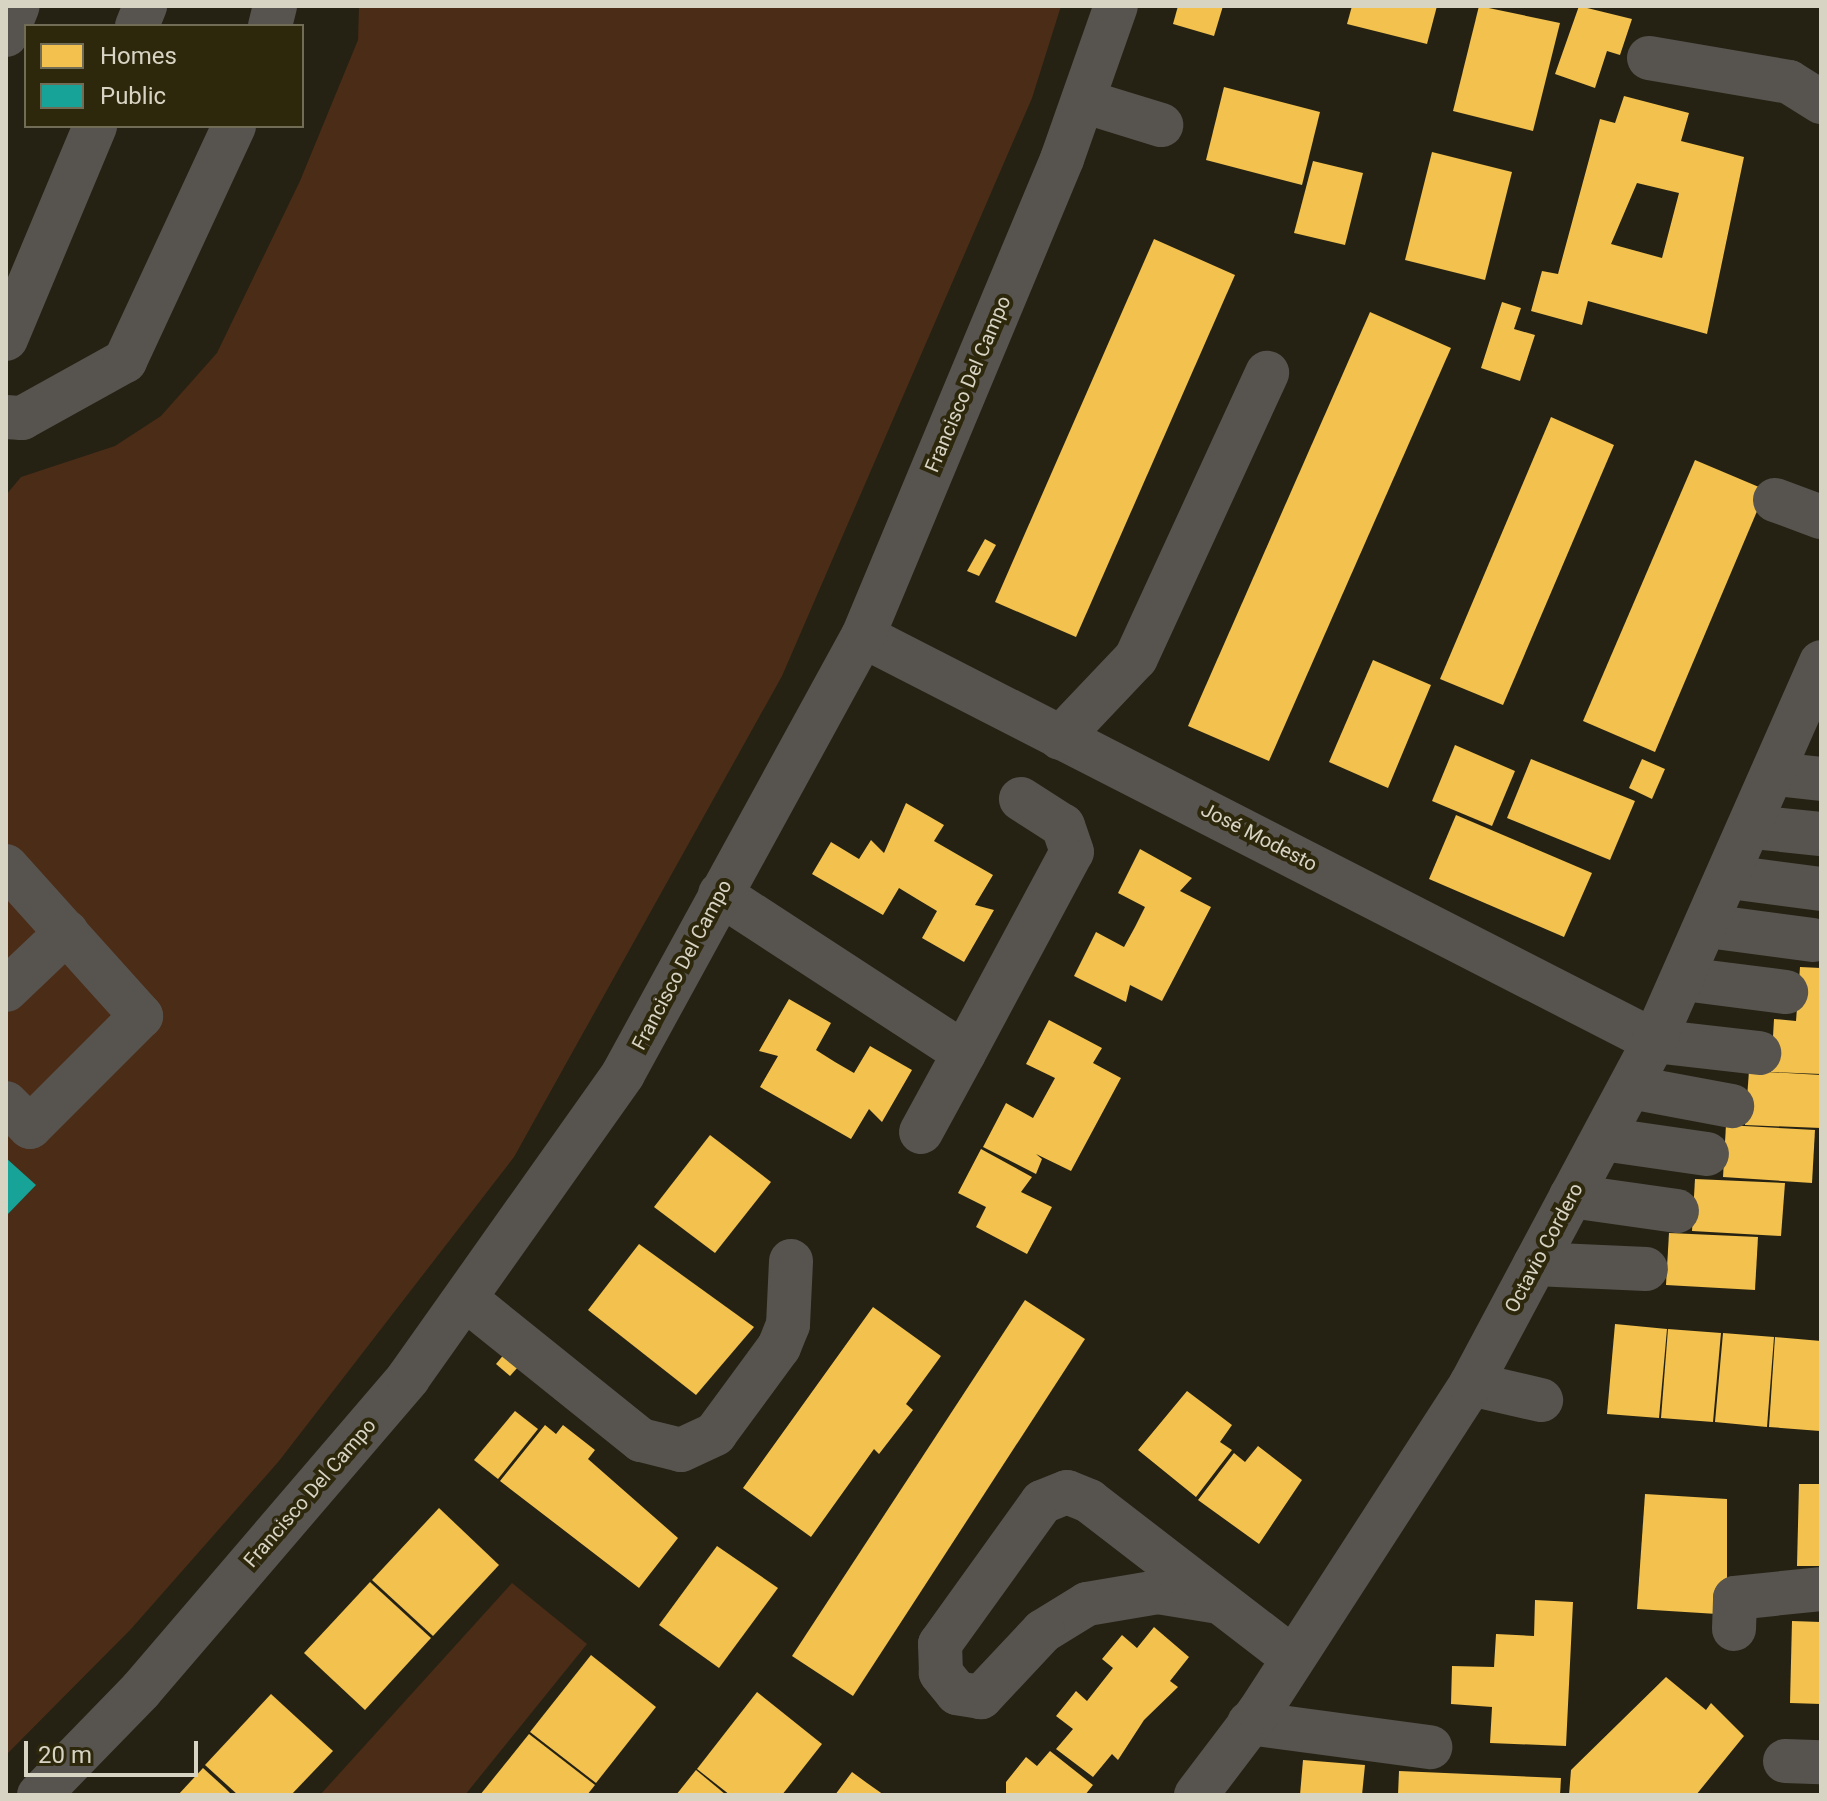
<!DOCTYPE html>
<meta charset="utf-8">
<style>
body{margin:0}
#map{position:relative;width:1827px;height:1801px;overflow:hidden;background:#252214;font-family:Roboto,sans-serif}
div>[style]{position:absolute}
.green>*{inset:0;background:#4b2c17}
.homes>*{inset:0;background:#f2c14e}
.public>*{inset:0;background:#17a398}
.minor>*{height:44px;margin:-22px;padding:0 22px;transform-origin:22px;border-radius:22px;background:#57544f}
span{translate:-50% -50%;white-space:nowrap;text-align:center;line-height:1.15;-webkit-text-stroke:8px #2d270c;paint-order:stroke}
.street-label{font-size:20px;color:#d7d4c4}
.frame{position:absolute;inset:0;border:8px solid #d7d4c4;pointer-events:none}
.legend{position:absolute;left:24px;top:24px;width:280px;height:104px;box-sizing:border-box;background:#2d270c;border:2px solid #716c56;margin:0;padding:10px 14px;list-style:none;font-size:24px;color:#d7d4c4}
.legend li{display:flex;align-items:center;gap:16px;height:40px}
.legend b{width:40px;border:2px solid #716c56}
.scale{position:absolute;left:24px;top:1741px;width:174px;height:36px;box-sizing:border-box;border:4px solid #d7d4c4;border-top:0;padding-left:10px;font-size:24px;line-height:28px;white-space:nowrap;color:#d7d4c4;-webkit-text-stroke:6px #2d270c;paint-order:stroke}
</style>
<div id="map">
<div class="green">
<i style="clip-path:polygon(359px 6px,1061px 6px,1032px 98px,782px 676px,514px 1157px,279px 1461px,131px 1629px,6px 1755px,6px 495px,21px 477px,115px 446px,161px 416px,217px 353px,300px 181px,358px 40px)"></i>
<i style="clip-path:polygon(512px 1583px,587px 1644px,465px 1795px,320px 1795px)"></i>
</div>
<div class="homes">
<i style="clip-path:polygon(1178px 6px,1223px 6px,1214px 36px,1173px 24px)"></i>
<i style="clip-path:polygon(1352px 6px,1437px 6px,1427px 44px,1347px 24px)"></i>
<i style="clip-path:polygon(1479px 6px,1560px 23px,1533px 131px,1453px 111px)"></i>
<i style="clip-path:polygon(1579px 6px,1632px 19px,1620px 55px,1607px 51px,1595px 88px,1555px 74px)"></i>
<i style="clip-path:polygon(1224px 87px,1320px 112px,1302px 185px,1206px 160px)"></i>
<i style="clip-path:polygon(evenodd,1624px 96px,1689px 113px,1681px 141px,1744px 157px,1707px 334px,1588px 301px,1582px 325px,1531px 311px,1542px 271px,1558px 274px,1600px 119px,1615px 123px,1624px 96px,1637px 183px,1679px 193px,1662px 258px,1611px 244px,1637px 183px)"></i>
<i style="clip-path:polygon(1432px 152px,1512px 172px,1485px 280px,1405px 260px)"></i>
<i style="clip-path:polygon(1313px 161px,1363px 173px,1345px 245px,1294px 233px)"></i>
<i style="clip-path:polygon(1154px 239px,1235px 275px,1076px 637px,995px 602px)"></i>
<i style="clip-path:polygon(1502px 302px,1521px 308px,1514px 329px,1535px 335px,1520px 381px,1481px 368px)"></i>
<i style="clip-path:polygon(1370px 312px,1451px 348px,1269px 761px,1188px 726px)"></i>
<i style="clip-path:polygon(1551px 417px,1614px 445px,1503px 705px,1440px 679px)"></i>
<i style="clip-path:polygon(1695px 460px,1766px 490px,1655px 752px,1583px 721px)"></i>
<i style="clip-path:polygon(985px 539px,996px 545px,979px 576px,967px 571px)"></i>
<i style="clip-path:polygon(1373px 660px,1431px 685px,1388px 788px,1329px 762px)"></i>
<i style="clip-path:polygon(1455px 745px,1515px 771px,1492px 826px,1432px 801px)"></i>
<i style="clip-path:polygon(1531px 759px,1635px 801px,1610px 860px,1507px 818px)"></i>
<i style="clip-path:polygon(1642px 759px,1665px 769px,1652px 799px,1629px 788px)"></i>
<i style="clip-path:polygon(906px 803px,944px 825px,934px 841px,993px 875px,975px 905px,994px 910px,964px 962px,922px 938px,937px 911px,917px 899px,899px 888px,883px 915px,812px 874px,831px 842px,859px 859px,871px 840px,884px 853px)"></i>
<i style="clip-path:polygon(1456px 815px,1592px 873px,1564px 937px,1429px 879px)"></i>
<i style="clip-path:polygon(1140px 849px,1192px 878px,1180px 891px,1211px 907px,1162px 1001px,1130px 985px,1126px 1002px,1074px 976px,1096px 932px,1124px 947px,1135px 927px,1145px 907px,1118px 893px)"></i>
<i style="clip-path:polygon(1800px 967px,1821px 968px,1821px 1074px,1771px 1072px,1774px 1019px,1796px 1021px)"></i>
<i style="clip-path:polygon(789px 999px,831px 1023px,816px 1050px,835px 1062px,854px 1073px,870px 1046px,912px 1070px,882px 1122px,869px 1109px,851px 1139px,760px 1087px,778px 1056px,759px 1051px)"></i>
<i style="clip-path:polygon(1049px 1020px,1102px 1048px,1093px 1063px,1121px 1078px,1071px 1171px,1036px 1154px,1042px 1159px,1036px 1174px,983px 1147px,1006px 1103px,1033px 1118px,1055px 1078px,1026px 1064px)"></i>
<i style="clip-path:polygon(1749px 1071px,1821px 1075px,1821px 1128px,1745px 1125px)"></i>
<i style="clip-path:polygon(1726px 1125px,1815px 1130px,1812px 1183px,1723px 1177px)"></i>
<i style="clip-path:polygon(710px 1135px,771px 1182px,715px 1253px,654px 1207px)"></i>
<i style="clip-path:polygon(981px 1149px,1032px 1177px,1021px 1192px,1052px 1207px,1027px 1254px,976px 1227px,986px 1207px,958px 1193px)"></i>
<i style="clip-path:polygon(1695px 1179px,1785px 1183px,1781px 1236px,1692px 1231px)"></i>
<i style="clip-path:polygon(1669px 1233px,1758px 1237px,1755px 1290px,1666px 1285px)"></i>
<i style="clip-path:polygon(639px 1244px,754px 1327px,696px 1395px,588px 1310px)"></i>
<i style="clip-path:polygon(1025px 1300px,1085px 1339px,853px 1696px,792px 1656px)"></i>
<i style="clip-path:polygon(873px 1307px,941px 1356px,906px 1404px,913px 1410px,879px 1454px,874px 1449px,811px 1537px,743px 1488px)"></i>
<i style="clip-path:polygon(1615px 1324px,1667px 1329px,1659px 1418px,1607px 1414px)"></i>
<i style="clip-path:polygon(1668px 1329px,1721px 1333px,1713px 1422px,1661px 1418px)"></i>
<i style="clip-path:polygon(1723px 1333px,1774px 1337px,1767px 1427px,1715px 1422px)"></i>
<i style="clip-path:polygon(1775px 1337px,1821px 1341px,1820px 1431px,1769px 1427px)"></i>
<i style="clip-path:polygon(510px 1347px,525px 1359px,510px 1376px,496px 1364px)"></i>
<i style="clip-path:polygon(1187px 1391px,1232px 1425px,1220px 1442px,1232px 1450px,1196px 1497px,1138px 1450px)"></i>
<i style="clip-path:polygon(515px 1411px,538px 1429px,498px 1479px,474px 1460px)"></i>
<i style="clip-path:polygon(545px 1425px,556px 1434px,563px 1425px,595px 1450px,588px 1459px,678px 1538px,639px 1588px,500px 1481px)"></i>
<i style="clip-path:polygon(1258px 1446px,1302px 1480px,1259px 1544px,1198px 1500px,1234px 1453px,1245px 1462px)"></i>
<i style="clip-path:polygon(1799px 1484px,1821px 1484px,1821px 1566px,1797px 1566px)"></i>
<i style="clip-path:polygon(1645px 1494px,1727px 1499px,1727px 1589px,1717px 1614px,1637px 1609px)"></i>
<i style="clip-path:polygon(439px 1508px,499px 1565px,433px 1636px,372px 1580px)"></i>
<i style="clip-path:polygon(717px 1546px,778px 1588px,719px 1668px,659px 1625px)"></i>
<i style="clip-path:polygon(370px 1582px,431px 1638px,365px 1710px,304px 1653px)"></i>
<i style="clip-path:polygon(1535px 1600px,1573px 1602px,1566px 1746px,1490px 1743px,1492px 1707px,1451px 1704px,1452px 1666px,1494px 1667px,1496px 1634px,1534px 1636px)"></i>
<i style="clip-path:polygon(1792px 1621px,1821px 1622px,1821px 1704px,1790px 1703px)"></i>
<i style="clip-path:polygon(1154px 1627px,1189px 1657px,1170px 1681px,1178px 1687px,1144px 1720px,1118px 1760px,1112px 1754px,1093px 1777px,1056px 1749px,1073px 1729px,1056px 1716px,1076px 1691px,1087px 1701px,1113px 1668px,1102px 1659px,1122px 1635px,1137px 1648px)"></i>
<i style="clip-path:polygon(591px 1655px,656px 1707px,596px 1783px,530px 1732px)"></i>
<i style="clip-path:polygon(1666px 1677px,1706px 1710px,1711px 1703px,1744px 1736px,1696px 1795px,1569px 1795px,1571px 1770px)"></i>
<i style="clip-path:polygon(757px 1692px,822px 1744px,782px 1795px,730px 1795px,697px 1769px)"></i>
<i style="clip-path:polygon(271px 1694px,333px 1751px,291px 1795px,238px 1795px,205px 1765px)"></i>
<i style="clip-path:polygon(529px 1734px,595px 1785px,587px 1795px,480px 1795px)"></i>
<i style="clip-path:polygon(1050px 1751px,1093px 1785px,1085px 1795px,1006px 1795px,1006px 1782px,1026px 1757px,1037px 1766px)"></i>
<i style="clip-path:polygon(1303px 1760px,1365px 1765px,1362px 1795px,1300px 1795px)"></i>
<i style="clip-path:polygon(203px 1768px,225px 1788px,232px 1795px,178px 1795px)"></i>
<i style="clip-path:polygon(696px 1770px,719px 1789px,726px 1795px,676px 1795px)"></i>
<i style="clip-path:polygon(1399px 1771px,1561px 1778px,1560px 1795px,1398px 1795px)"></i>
<i style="clip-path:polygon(852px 1772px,867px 1783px,884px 1795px,835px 1795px)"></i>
</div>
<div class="public">
<i style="clip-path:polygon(6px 1158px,36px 1185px,6px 1216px)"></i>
</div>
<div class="minor">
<i style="left:137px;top:26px;width:22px;rotate:-68deg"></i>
<i style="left:270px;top:26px;width:21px;rotate:-76deg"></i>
<i style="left:6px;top:35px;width:31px;rotate:-68deg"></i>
<i style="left:1649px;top:58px;width:142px;rotate:9.7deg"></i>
<i style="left:1789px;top:82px;width:38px;rotate:32deg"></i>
<i style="left:1083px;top:101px;width:82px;rotate:17.1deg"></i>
<i style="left:6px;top:339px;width:231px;rotate:-67.3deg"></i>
<i style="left:6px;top:417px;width:16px;rotate:4deg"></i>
<i style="left:22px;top:418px;width:118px;rotate:-29deg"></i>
<i style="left:125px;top:361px;width:259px;rotate:-65.1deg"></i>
<i style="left:1775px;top:500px;width:49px;rotate:20.3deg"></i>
<i style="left:863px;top:636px;width:889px;rotate:27.11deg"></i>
<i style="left:1654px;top:1041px;width:106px;rotate:6.5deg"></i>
<i style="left:1060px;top:738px;width:110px;rotate:-46.5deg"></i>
<i style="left:1136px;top:658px;width:314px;rotate:-65.3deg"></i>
<i style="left:1776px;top:774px;width:45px;rotate:6.3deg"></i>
<i style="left:1754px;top:827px;width:67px;rotate:6deg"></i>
<i style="left:6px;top:866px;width:202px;rotate:48deg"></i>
<i style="left:141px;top:1016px;width:157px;rotate:135deg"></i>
<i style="left:30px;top:1127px;width:34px;rotate:-135deg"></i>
<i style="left:1730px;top:877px;width:92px;rotate:7.5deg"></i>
<i style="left:720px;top:894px;width:291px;rotate:33.1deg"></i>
<i style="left:964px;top:1053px;width:228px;rotate:-61.8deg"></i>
<i style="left:1072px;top:852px;width:28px;rotate:-109deg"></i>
<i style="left:1063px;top:826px;width:50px;rotate:-147.3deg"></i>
<i style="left:1708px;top:926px;width:106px;rotate:7.6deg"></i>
<i style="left:1684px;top:979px;width:103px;rotate:7.3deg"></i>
<i style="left:6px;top:990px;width:84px;rotate:-43.6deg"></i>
<i style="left:1630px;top:1087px;width:104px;rotate:10.6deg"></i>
<i style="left:921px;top:1132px;width:90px;rotate:-61.4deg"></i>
<i style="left:1603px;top:1139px;width:105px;rotate:8.2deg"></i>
<i style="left:1571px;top:1196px;width:107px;rotate:8.1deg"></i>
<i style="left:1535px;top:1264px;width:111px;rotate:2.6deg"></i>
<i style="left:468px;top:1301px;width:222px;rotate:38.8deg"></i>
<i style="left:641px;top:1440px;width:41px;rotate:14deg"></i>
<i style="left:681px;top:1450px;width:38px;rotate:-25deg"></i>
<i style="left:715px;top:1434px;width:108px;rotate:-53.7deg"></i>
<i style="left:779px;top:1347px;width:24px;rotate:-68deg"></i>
<i style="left:788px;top:1325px;width:64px;rotate:-87.3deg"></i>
<i style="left:1471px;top:1384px;width:72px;rotate:12.9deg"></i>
<i style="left:1219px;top:1602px;width:62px;rotate:-170.7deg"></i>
<i style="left:1158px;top:1592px;width:72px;rotate:170.4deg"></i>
<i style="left:1087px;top:1604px;width:52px;rotate:148.5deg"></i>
<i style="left:1043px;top:1631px;width:91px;rotate:133.2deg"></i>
<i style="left:981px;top:1697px;width:24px;rotate:-171deg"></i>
<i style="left:957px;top:1693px;width:26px;rotate:-129deg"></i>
<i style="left:941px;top:1673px;width:29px;rotate:-92deg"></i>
<i style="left:940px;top:1644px;width:175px;rotate:-54.3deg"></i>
<i style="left:1042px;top:1502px;width:27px;rotate:-22deg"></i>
<i style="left:1067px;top:1492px;width:24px;rotate:22deg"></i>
<i style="left:1089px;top:1501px;width:257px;rotate:37.6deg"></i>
<i style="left:1734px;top:1629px;width:31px;rotate:-88deg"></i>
<i style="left:1735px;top:1598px;width:86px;rotate:-6deg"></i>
<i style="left:1249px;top:1723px;width:183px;rotate:7.6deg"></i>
<i style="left:1785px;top:1761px;width:36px;rotate:2deg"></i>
<i style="left:39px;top:1795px;width:146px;rotate:-45.8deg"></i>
<i style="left:141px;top:1690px;width:411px;rotate:-49.4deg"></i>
<i style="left:408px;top:1378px;width:372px;rotate:-54.7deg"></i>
<i style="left:623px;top:1074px;width:499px;rotate:-61.3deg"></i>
<i style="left:863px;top:636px;width:517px;rotate:-67.35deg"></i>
<i style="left:1062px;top:159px;width:162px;rotate:-70.6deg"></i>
<i style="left:1196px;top:1795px;width:104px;rotate:-52.8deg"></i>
<i style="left:1259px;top:1712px;width:391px;rotate:-57.1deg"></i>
<i style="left:1471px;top:1384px;width:389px;rotate:-61.9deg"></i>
<i style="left:1654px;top:1041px;width:414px;rotate:-66.2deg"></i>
</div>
<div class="street-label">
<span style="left:968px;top:384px;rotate:-67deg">Francisco Del Campo</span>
<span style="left:1259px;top:837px;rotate:27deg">José Modesto</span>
<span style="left:682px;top:965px;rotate:-62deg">Francisco Del Campo</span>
<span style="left:1544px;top:1248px;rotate:-62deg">Octavio Cordero</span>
<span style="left:310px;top:1493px;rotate:-49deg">Francisco Del Campo</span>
</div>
<div class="frame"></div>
<ul class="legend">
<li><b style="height:22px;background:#f2c14e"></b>Homes</li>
<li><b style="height:22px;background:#17a398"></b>Public</li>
</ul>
<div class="scale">20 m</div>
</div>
